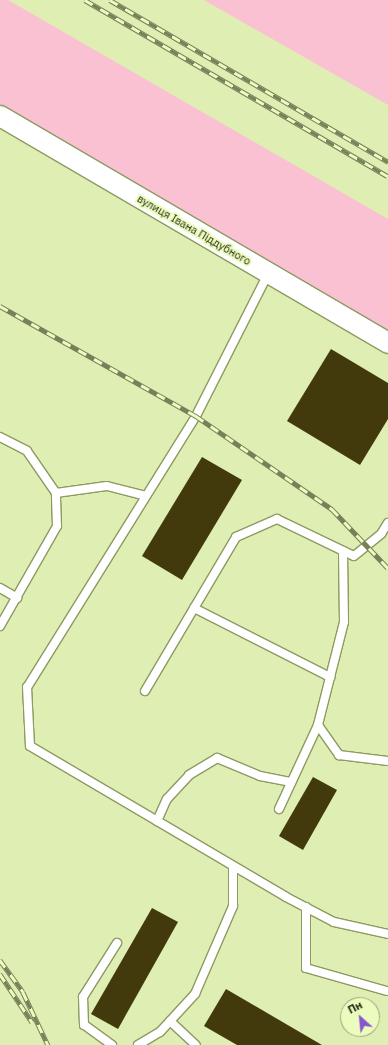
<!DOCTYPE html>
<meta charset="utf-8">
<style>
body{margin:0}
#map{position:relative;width:388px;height:1045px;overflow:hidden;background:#dfeeb2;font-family:"IBM Plex Sans",sans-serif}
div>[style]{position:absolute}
.green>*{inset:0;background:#fac1d2}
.building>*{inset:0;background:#423a0c}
.roads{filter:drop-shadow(1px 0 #8d9a62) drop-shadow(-1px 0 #8d9a62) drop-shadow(0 1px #8d9a62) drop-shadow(0 -1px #8d9a62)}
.service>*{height:8px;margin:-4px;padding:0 4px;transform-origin:4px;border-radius:4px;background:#fff}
.tertiary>*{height:20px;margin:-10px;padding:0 10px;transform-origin:10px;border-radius:10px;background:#fff}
.rail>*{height:4.5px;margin-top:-2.25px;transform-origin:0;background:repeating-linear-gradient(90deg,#ecfcbf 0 9px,#778159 0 18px);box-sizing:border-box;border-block:1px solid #778159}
span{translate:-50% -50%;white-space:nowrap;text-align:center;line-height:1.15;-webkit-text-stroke:4px #ecfcbf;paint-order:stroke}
.street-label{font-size:11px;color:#232811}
.north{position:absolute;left:340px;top:997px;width:40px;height:40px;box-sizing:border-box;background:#ecfcbf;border:1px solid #9ca779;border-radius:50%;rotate:333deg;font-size:11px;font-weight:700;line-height:16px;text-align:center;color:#232811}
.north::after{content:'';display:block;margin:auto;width:14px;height:18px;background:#8856cf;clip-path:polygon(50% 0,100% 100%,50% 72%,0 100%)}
</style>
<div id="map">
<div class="green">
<i style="clip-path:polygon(0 0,8px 0,388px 219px,388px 330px,0 106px)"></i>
<i style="clip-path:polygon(204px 0,388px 0,388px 105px)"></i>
</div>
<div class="building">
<i style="clip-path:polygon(331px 349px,388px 383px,388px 419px,360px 465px,287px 421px)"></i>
<i style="clip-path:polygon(202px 457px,242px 480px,182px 580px,142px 556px)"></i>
<i style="clip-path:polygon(313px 777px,337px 790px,303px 850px,279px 836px)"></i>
<i style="clip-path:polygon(152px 908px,178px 922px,118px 1029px,91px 1014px)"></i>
<i style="clip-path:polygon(226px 989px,322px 1045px,237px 1045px,204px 1026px)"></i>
</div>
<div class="roads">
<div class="service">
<i style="left:268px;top:274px;width:159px;rotate:116.9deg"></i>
<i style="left:196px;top:416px;width:319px;rotate:121.9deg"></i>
<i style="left:27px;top:687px;width:59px;rotate:87.1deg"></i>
<i style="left:30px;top:746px;width:297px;rotate:30.5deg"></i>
<i style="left:286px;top:897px;width:54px;rotate:27.5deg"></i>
<i style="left:334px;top:922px;width:55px;rotate:12.5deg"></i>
<i style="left:0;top:437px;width:30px;rotate:27deg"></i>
<i style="left:27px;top:451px;width:51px;rotate:55.4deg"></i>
<i style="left:56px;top:493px;width:51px;rotate:-7.8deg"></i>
<i style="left:107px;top:486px;width:40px;rotate:14.4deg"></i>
<i style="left:343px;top:551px;width:71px;rotate:89.2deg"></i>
<i style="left:344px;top:622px;width:106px;rotate:104.2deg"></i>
<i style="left:318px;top:725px;width:37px;rotate:55deg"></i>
<i style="left:339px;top:755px;width:49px;rotate:7deg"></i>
<i style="left:0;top:588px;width:20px;rotate:30deg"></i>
<i style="left:194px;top:608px;width:153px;rotate:26.9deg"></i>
<i style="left:0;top:626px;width:115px;rotate:-60.3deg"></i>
<i style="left:57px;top:526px;width:33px;rotate:-92deg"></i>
<i style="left:145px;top:691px;width:179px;rotate:-59.4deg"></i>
<i style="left:236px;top:537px;width:45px;rotate:-23.7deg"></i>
<i style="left:277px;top:519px;width:85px;rotate:25.7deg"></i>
<i style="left:354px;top:556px;width:35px;rotate:-39deg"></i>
<i style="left:381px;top:534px;width:13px;rotate:-58deg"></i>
<i style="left:279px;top:809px;width:93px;rotate:-65.1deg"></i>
<i style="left:157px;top:821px;width:24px;rotate:-66deg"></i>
<i style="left:167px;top:799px;width:33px;rotate:-47deg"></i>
<i style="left:189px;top:775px;width:33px;rotate:-31deg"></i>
<i style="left:217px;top:758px;width:47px;rotate:22.7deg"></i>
<i style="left:260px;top:776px;width:32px;rotate:11deg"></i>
<i style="left:306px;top:907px;width:61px;rotate:90deg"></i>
<i style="left:306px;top:968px;width:84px;rotate:15.9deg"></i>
<i style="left:170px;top:1021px;width:35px;rotate:43deg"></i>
<i style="left:112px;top:1045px;width:34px;rotate:-144deg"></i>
<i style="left:84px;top:1025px;width:28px;rotate:-92deg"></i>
<i style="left:83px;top:997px;width:64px;rotate:-57.8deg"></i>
<i style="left:138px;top:1045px;width:26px;rotate:-31deg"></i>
<i style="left:160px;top:1032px;width:52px;rotate:-47.4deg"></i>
<i style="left:195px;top:994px;width:96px;rotate:-66.6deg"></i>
<i style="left:233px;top:906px;width:40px;rotate:-90deg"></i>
</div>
<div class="tertiary">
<i style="left:0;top:116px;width:450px;rotate:30.3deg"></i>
</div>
</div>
<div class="rail">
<i style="left:85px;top:0;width:350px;rotate:30.2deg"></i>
<i style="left:110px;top:0;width:322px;rotate:30.2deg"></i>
<i style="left:0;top:306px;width:225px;rotate:29.3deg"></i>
<i style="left:196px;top:416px;width:165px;rotate:34.4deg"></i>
<i style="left:332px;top:509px;width:81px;rotate:46.5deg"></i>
<i style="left:0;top:960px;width:39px;rotate:54deg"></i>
<i style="left:23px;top:992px;width:59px;rotate:64.7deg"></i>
<i style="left:0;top:974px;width:58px;rotate:56.3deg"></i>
</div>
<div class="street-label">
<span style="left:194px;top:230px;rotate:30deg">вулиця Івана Піддубного</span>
</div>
<div class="north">Пн</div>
</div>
